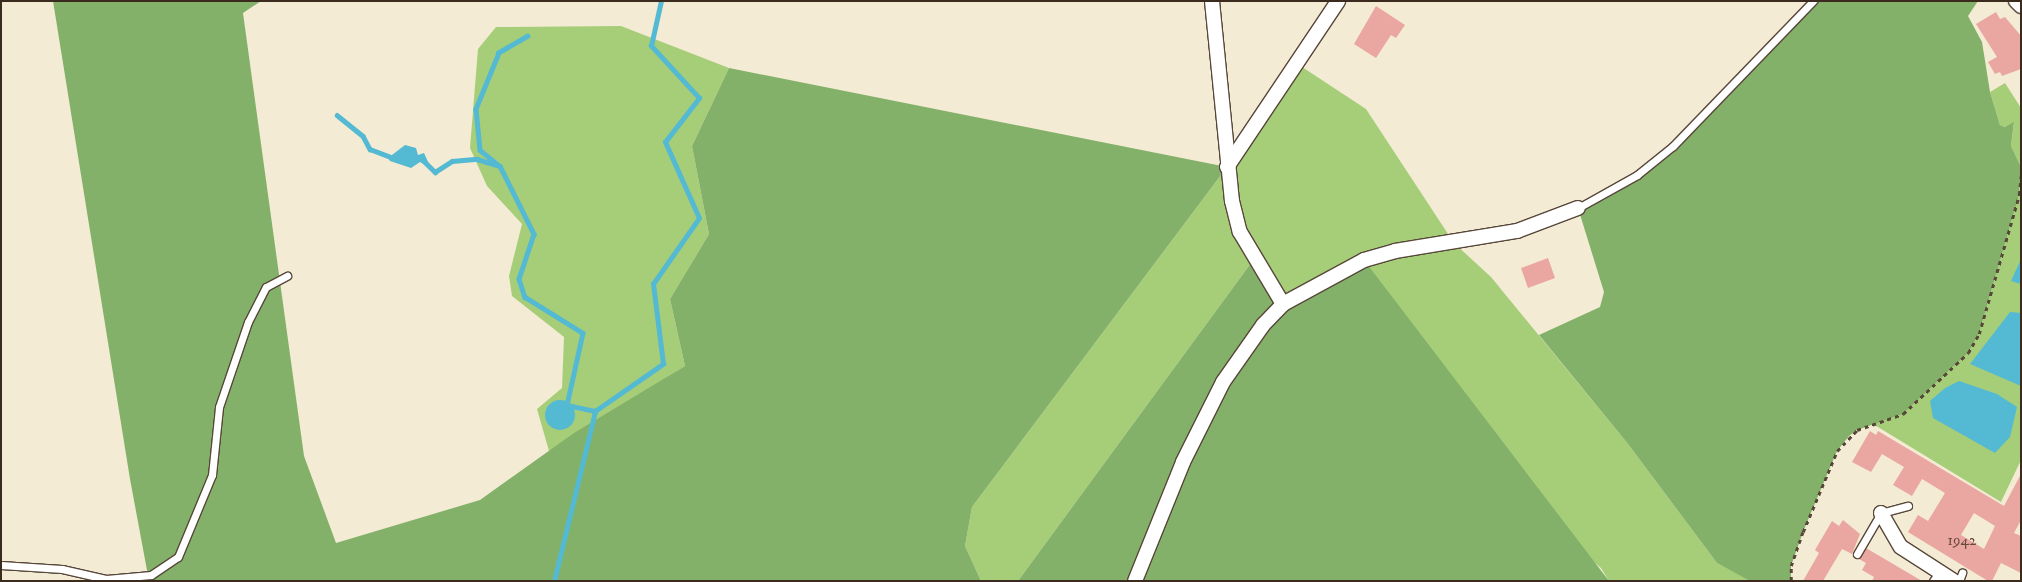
<!DOCTYPE html>
<style>
body{margin:0}
#map{position:relative;width:2022px;height:582px;overflow:hidden;background:#f4ebd5;font-family:"IM FELL DW Pica",serif}
div>[style]{position:absolute}
.green>*{inset:0;background:#a6ce79}
.forest>*{inset:0;background:#84b169}
.water>*{inset:0;background:#54b9d2}
.round{border-radius:50%}
.stream>*{height:4.5px;margin:-2.25px;padding:0 2.25px;transform-origin:2.25px;border-radius:2.25px;background:#54b9d2}
.building>*{inset:0;background:#eaa6a0}
.path>*{height:2.5px;margin-top:-1.25px;transform-origin:0;background:repeating-linear-gradient(90deg,#574739 0 4px,transparent 0 8px)}
.roads{filter:drop-shadow(1px 0 #574739) drop-shadow(-1px 0 #574739) drop-shadow(0 1px #574739) drop-shadow(0 -1px #574739)}
.lane>*{height:7px;margin:-3.5px;padding:0 3.5px;transform-origin:3.5px;border-radius:3.5px;background:#fff}
.street>*{height:14px;margin:-7px;padding:0 7px;transform-origin:7px;border-radius:7px;background:#fff}
span{translate:-50% -50%;white-space:nowrap;text-align:center;line-height:1.15;-webkit-text-stroke:4px #fdfcf7;paint-order:stroke}
.number-label{font-size:15px;color:#67493e}
.number-label span{-webkit-text-stroke-width:0}
.frame{position:absolute;inset:0;border:2px solid #3b2a1e;pointer-events:none}
</style>
<div id="map">
<div class="green">
<i style="clip-path:polygon(621px 26px,729px 68px,692px 146px,709px 234px,670px 299px,685px 366px,549px 451px,537px 409px,562px 388px,564px 337px,512px 296px,509px 276px,522px 224px,487px 186px,470px 148px,478px 49px,496px 27px)"></i>
<i style="clip-path:polygon(1296px 63px,1366px 109px,1454px 243px,1491px 277px,1628px 444px,1717px 563px,1751px 581px,1609px 581px,1601px 568px,1283px 304px,1254px 259px,1018px 581px,981px 581px,965px 546px,972px 507px,1227px 167px)"></i>
<i style="clip-path:polygon(2005px 83px,2021px 108px,2021px 167px,2011px 146px,2014px 123px,2005px 127px,2000px 125px,1990px 92px)"></i>
<i style="clip-path:polygon(2021px 175px,2021px 460px,2001px 502px,1873px 424px,1903px 414px,1968px 353px,1979px 334px,2019px 195px)"></i>
</div>
<div class="forest">
<i style="clip-path:polygon(53px 1px,261px 1px,243px 13px,304px 456px,336px 543px,480px 500px,574px 433px,685px 366px,670px 299px,709px 234px,692px 146px,729px 68px,1227px 167px,972px 507px,965px 546px,981px 581px,149px 581px,130px 479px)"></i>
<i style="clip-path:polygon(1814px 1px,1978px 1px,1968px 16px,1982px 42px,1990px 92px,2000px 125px,2005px 127px,2014px 122px,2011px 146px,2021px 167px,2019px 195px,1979px 334px,1968px 353px,1903px 414px,1857px 430px,1849px 436px,1837px 451px,1803px 532px,1791px 566px,1791px 581px,1750px 581px,1717px 563px,1628px 444px,1539px 335px,1600px 307px,1604px 292px,1578px 208px,1637px 175px,1673px 146px)"></i>
<i style="clip-path:polygon(1254px 259px,1284px 304px,1364px 260px,1609px 581px,1018px 581px)"></i>
</div>
<div class="water">
<i style="clip-path:polygon(405px 145px,416px 148px,418px 155px,424px 153px,429px 164px,427px 166px,420px 162px,411px 168px,390px 161px,388px 158px)"></i>
<i style="clip-path:polygon(2021px 259px,2021px 284px,2011px 281px)"></i>
<i style="clip-path:polygon(2010px 312px,2021px 313px,2021px 386px,1970px 364px)"></i>
<i style="clip-path:polygon(1959px 381px,1997px 394px,2017px 407px,2010px 437px,1995px 453px,1933px 418px,1930px 401px,1945px 388px)"></i>
<i class="round" style="left:545px;top:400px;width:30px;height:30px"></i>
</div>
<div class="stream">
<i style="left:528px;top:36px;width:34px;rotate:150deg"></i>
<i style="left:499px;top:53px;width:61px;rotate:112.3deg"></i>
<i style="left:476px;top:109px;width:41px;rotate:84.4deg"></i>
<i style="left:480px;top:150px;width:26px;rotate:39deg"></i>
<i style="left:500px;top:166px;width:76px;rotate:63.4deg"></i>
<i style="left:534px;top:234px;width:47px;rotate:108.4deg"></i>
<i style="left:519px;top:279px;width:19px;rotate:72deg"></i>
<i style="left:525px;top:297px;width:68px;rotate:31.8deg"></i>
<i style="left:583px;top:333px;width:74px;rotate:102.5deg"></i>
<i style="left:567px;top:405px;width:29px;rotate:12deg"></i>
<i style="left:337px;top:115px;width:33px;rotate:39deg"></i>
<i style="left:363px;top:136px;width:15px;rotate:62deg"></i>
<i style="left:370px;top:149px;width:25px;rotate:21deg"></i>
<i style="left:424px;top:161px;width:16px;rotate:45deg"></i>
<i style="left:435px;top:172px;width:20px;rotate:-33deg"></i>
<i style="left:452px;top:161px;width:25px;rotate:-5deg"></i>
<i style="left:477px;top:159px;width:21px;rotate:17deg"></i>
<i style="left:554px;top:581px;width:175px;rotate:-76.4deg"></i>
<i style="left:595px;top:411px;width:83px;rotate:-34.7deg"></i>
<i style="left:663px;top:364px;width:81px;rotate:-97.1deg"></i>
<i style="left:653px;top:284px;width:80px;rotate:-55.1deg"></i>
<i style="left:699px;top:218px;width:83px;rotate:-114.1deg"></i>
<i style="left:665px;top:142px;width:56px;rotate:-52.3deg"></i>
<i style="left:699px;top:98px;width:71px;rotate:-132.7deg"></i>
<i style="left:651px;top:46px;width:46px;rotate:-77.5deg"></i>
</div>
<div class="building">
<i style="clip-path:polygon(1376px 6px,1405px 25px,1396px 38px,1391px 35px,1376px 58px,1354px 44px)"></i>
<i style="clip-path:polygon(1996px 12px,2000px 19px,2005px 17px,2021px 36px,2021px 69px,2002px 76px,2000px 72px,1995px 74px,1988px 62px,1997px 57px,1976px 24px)"></i>
<i style="clip-path:polygon(1548px 258px,1555px 278px,1528px 288px,1521px 268px)"></i>
<i style="clip-path:polygon(evenodd,1870px 431px,1876px 435px,1878px 431px,2004px 506px,2021px 474px,2021px 520px,2014px 533px,2021px 536px,2021px 573px,2001px 563px,1992px 581px,1988px 581px,1908px 532px,1918px 515px,1928px 521px,1945px 493px,1922px 479px,1912px 496px,1893px 485px,1904px 467px,1882px 454px,1871px 472px,1852px 462px,1870px 431px,1974px 513px,1995px 526px,1984px 549px,1961px 535px,1974px 513px)"></i>
<i style="clip-path:polygon(1843px 520px,1860px 534px,1852px 554px,1842px 549px,1823px 581px,1803px 581px,1819px 553px,1815px 550px,1832px 521px,1839px 526px)"></i>
<i style="clip-path:polygon(1866px 548px,1922px 581px,1872px 581px,1874px 577px,1862px 570px,1866px 563px,1859px 559px)"></i>
</div>
<div class="path">
<i style="left:1791px;top:581px;width:15px;rotate:-90deg"></i>
<i style="left:1791px;top:566px;width:36px;rotate:-71deg"></i>
<i style="left:1803px;top:532px;width:88px;rotate:-67.2deg"></i>
<i style="left:1837px;top:451px;width:29px;rotate:-46deg"></i>
<i style="left:1857px;top:430px;width:49px;rotate:-19.2deg"></i>
<i style="left:1903px;top:414px;width:89px;rotate:-43.2deg"></i>
<i style="left:1968px;top:353px;width:22px;rotate:-60deg"></i>
<i style="left:1979px;top:334px;width:145px;rotate:-73.9deg"></i>
<i style="left:2019px;top:195px;width:20px;rotate:-84deg"></i>
</div>
<div class="roads">
<div class="lane">
<i style="left:1578px;top:208px;width:68px;rotate:-29.2deg"></i>
<i style="left:1637px;top:175px;width:46px;rotate:-38.9deg"></i>
<i style="left:1673px;top:146px;width:202px;rotate:-46deg"></i>
<i style="left:1857px;top:554px;width:48px;rotate:-59.7deg"></i>
<i style="left:1881px;top:513px;width:28px;rotate:-15deg"></i>
<i style="left:1px;top:565px;width:61px;rotate:3.8deg"></i>
<i style="left:62px;top:569px;width:45px;rotate:12.8deg"></i>
<i style="left:106px;top:579px;width:45px;rotate:-5.1deg"></i>
<i style="left:151px;top:575px;width:32px;rotate:-34deg"></i>
<i style="left:178px;top:557px;width:89px;rotate:-67.5deg"></i>
<i style="left:212px;top:475px;width:68px;rotate:-84.1deg"></i>
<i style="left:219px;top:407px;width:90px;rotate:-71.2deg"></i>
<i style="left:248px;top:322px;width:39px;rotate:-63deg"></i>
<i style="left:266px;top:287px;width:24px;rotate:-28deg"></i>
<i style="left:1933px;top:581px;width:11px;rotate:-56deg"></i>
<i style="left:1959px;top:581px;width:9px;rotate:-69deg"></i>
</div>
<div class="street">
<i style="left:1212px;top:1px;width:201px;rotate:84.3deg"></i>
<i style="left:1232px;top:201px;width:32px;rotate:76deg"></i>
<i style="left:1240px;top:232px;width:84px;rotate:59.2deg"></i>
<i style="left:2016px;top:1px;width:7px;rotate:45deg"></i>
<i style="left:1227px;top:167px;width:200px;rotate:-56.2deg"></i>
<i style="left:1881px;top:513px;width:39px;rotate:60deg"></i>
<i style="left:1901px;top:547px;width:63px;rotate:32.7deg"></i>
<i style="left:1135px;top:581px;width:128px;rotate:-68deg"></i>
<i style="left:1183px;top:462px;width:89px;rotate:-63.4deg"></i>
<i style="left:1223px;top:382px;width:70px;rotate:-54.9deg"></i>
<i style="left:1263px;top:325px;width:29px;rotate:-46deg"></i>
<i style="left:1283px;top:304px;width:92px;rotate:-28.5deg"></i>
<i style="left:1364px;top:260px;width:32px;rotate:-16deg"></i>
<i style="left:1395px;top:251px;width:124px;rotate:-9.3deg"></i>
<i style="left:1517px;top:231px;width:65px;rotate:-20.7deg"></i>
</div>
</div>
<div class="number-label">
<span style="left:1962px;top:541px">1942</span>
</div>
<div class="frame"></div>
</div>
